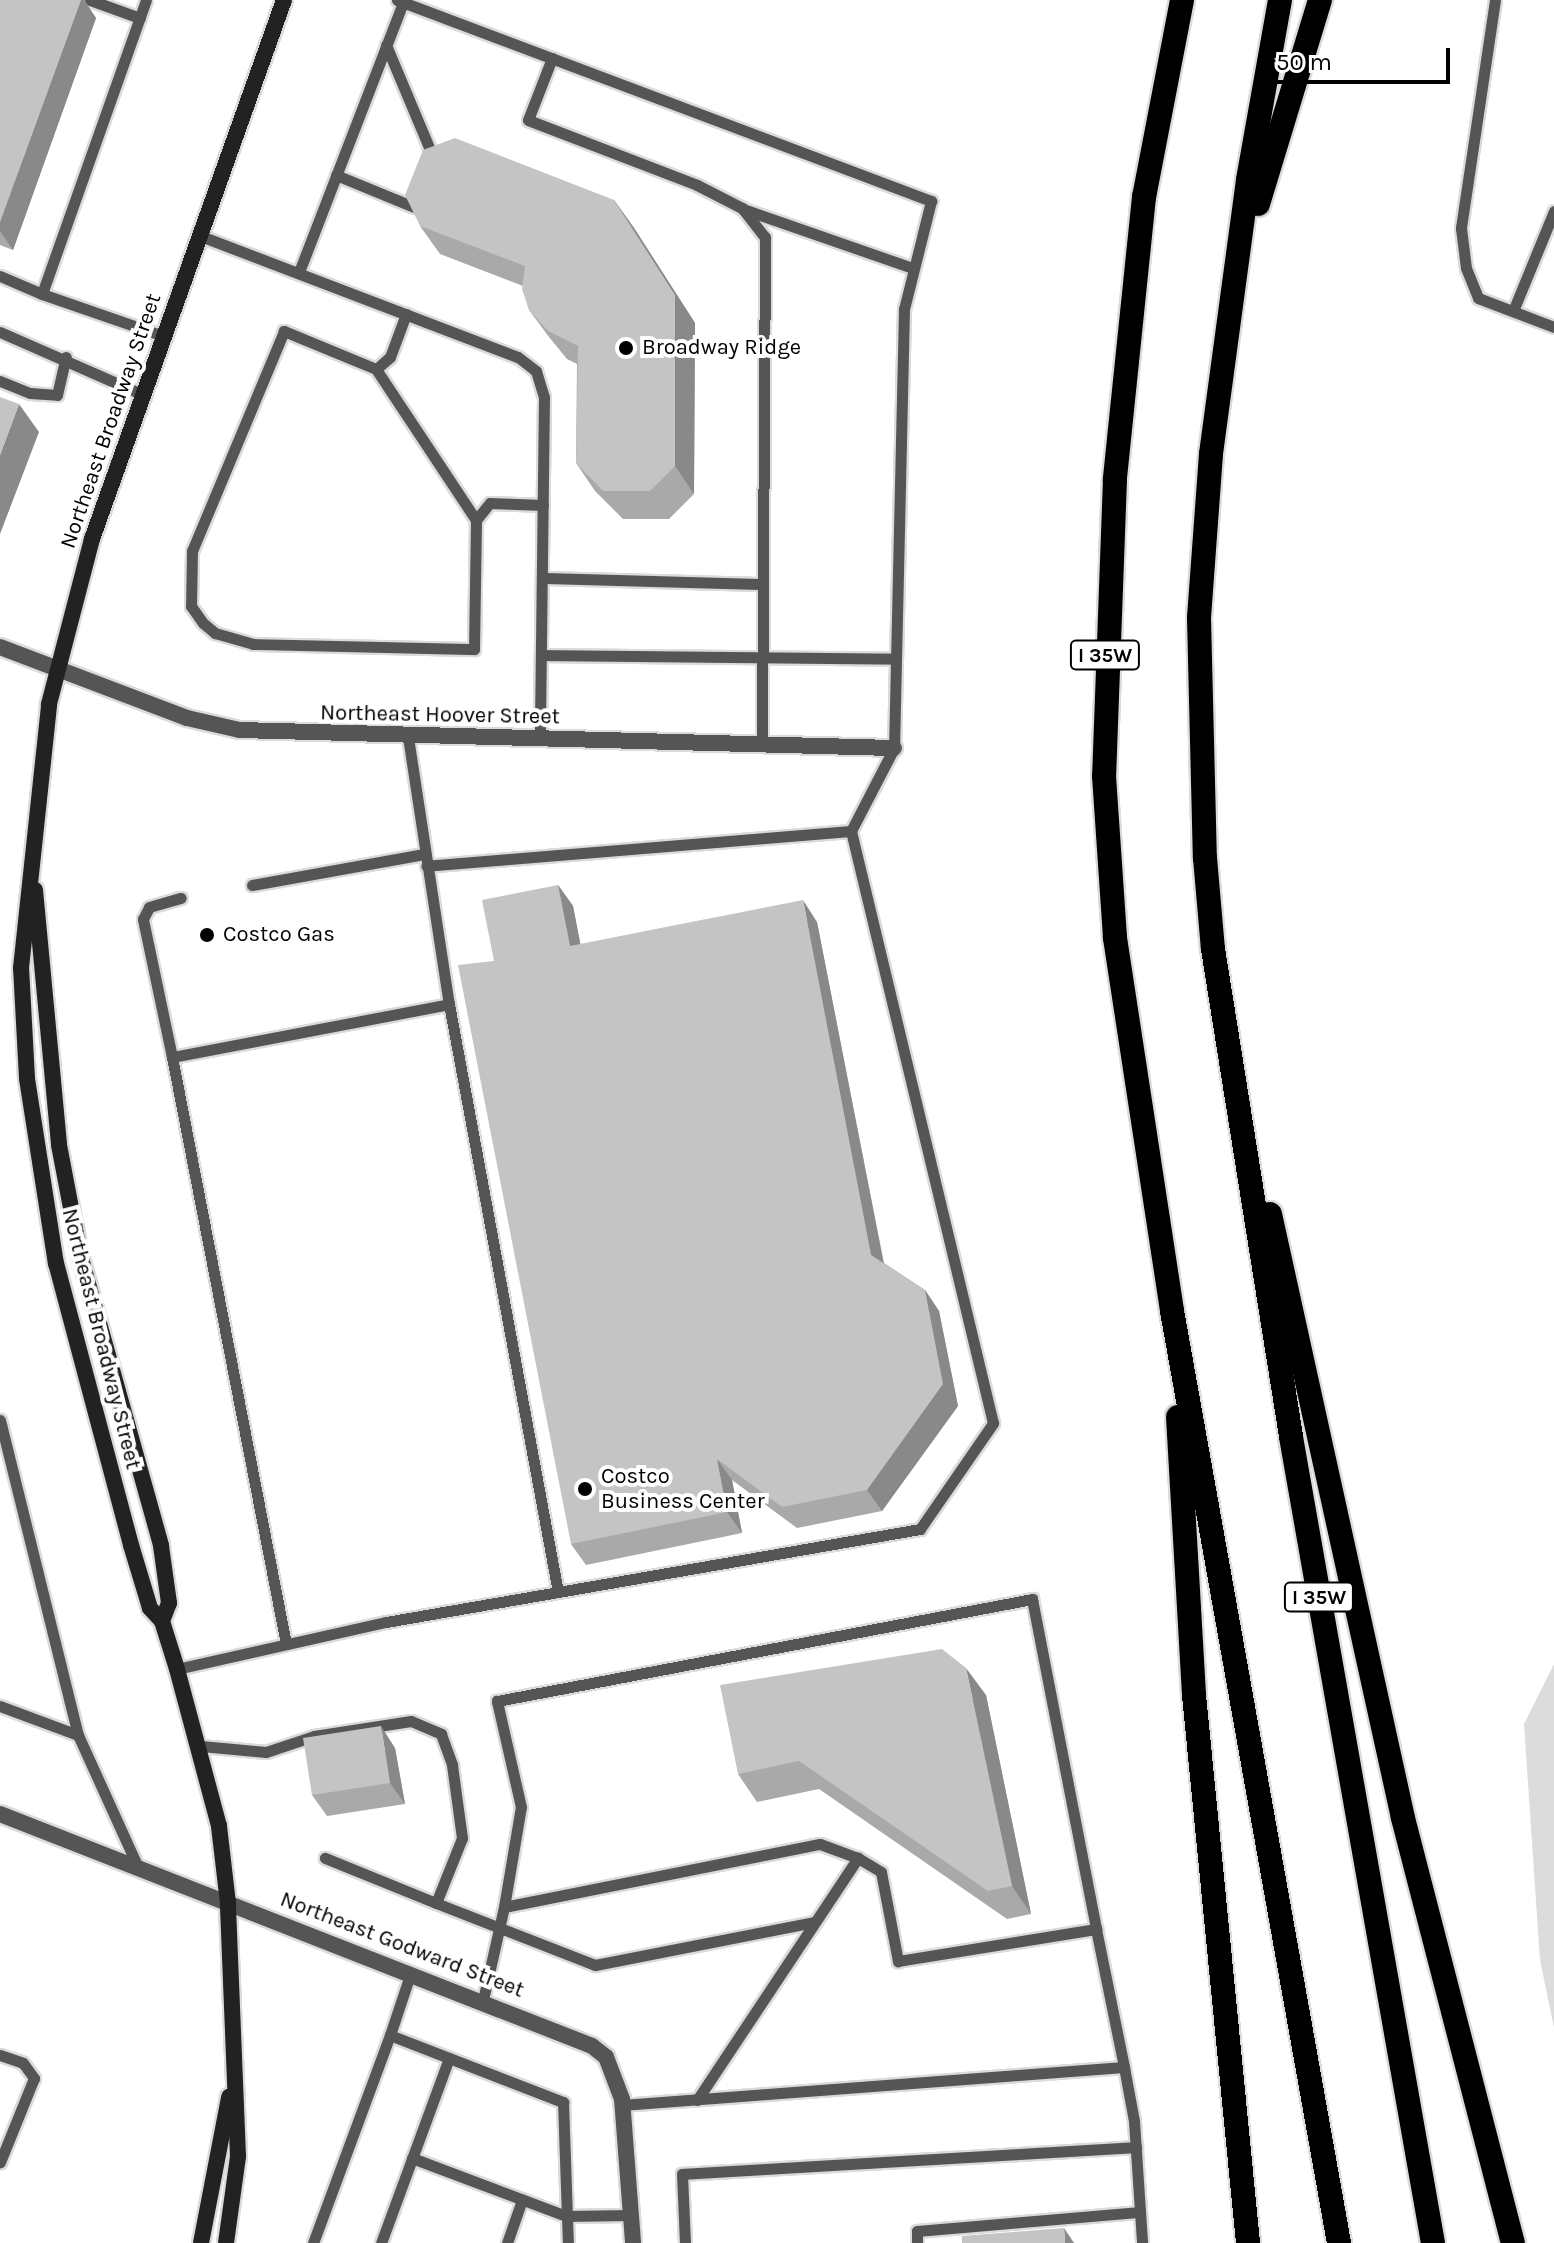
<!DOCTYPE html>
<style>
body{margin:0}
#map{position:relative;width:1554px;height:2243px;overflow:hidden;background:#fff;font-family:Karla,sans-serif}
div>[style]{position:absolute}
.green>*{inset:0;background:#dcdcdc}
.roads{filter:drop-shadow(2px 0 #dbdbdb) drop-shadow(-2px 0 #dbdbdb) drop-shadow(0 2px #dbdbdb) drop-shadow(0 -2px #dbdbdb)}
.lane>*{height:11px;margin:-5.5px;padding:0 5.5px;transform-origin:5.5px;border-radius:5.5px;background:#555}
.street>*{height:16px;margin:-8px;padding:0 8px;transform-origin:8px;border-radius:8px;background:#555}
.secondary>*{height:16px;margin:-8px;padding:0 8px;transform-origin:8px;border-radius:8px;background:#222}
.highway>*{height:24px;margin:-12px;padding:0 12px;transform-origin:12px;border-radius:12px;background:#000}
.wall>*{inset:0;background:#a9a9a9}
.shaded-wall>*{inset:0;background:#898989}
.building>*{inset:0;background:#c4c4c4}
.dots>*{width:22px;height:22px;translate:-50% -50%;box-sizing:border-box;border:4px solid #fff;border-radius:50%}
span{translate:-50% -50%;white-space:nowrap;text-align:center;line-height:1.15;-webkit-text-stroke:8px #fff;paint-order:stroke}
.shield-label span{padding:2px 6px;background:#fff;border:2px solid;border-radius:6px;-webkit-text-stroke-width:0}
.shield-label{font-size:20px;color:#000;font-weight:700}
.poi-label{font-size:22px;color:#000}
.left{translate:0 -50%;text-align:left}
.street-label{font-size:22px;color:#000}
.scale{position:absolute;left:1262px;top:48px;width:188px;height:36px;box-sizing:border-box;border:4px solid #000;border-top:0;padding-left:10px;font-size:24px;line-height:28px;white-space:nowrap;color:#000;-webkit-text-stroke:6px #fff;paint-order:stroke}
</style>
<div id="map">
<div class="green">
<i style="clip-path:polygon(1554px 1664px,1554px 2028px,1540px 1960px,1524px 1724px)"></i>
</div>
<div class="roads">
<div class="lane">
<i style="left:90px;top:0;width:53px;rotate:19.8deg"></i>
<i style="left:146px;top:0;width:312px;rotate:109.5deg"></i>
<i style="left:42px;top:294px;width:128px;rotate:19.1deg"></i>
<i style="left:397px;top:0;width:571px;rotate:20.63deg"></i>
<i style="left:931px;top:201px;width:111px;rotate:104deg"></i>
<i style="left:904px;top:309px;width:439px;rotate:91.3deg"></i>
<i style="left:894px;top:748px;width:93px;rotate:117.4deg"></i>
<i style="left:1495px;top:0;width:231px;rotate:98.5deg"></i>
<i style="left:1461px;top:228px;width:40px;rotate:82.9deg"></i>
<i style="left:1466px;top:268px;width:32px;rotate:68deg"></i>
<i style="left:1478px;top:298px;width:81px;rotate:20.9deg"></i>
<i style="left:386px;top:45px;width:124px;rotate:67.2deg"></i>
<i style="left:552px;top:58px;width:66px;rotate:111.2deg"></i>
<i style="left:528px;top:120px;width:181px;rotate:21deg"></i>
<i style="left:697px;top:185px;width:51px;rotate:27.1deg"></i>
<i style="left:742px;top:208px;width:37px;rotate:52deg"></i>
<i style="left:765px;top:237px;width:508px;rotate:90.34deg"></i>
<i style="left:336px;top:175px;width:84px;rotate:22.3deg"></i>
<i style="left:743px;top:209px;width:179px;rotate:19.2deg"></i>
<i style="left:198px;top:235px;width:342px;rotate:20.9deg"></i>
<i style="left:518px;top:357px;width:23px;rotate:38deg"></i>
<i style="left:536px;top:371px;width:27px;rotate:73deg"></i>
<i style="left:544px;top:397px;width:343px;rotate:90.7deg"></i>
<i style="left:299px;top:272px;width:289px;rotate:-68.9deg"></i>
<i style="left:0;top:276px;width:46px;rotate:23.2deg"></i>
<i style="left:1513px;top:311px;width:108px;rotate:-67.7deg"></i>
<i style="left:406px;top:314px;width:46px;rotate:110.4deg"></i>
<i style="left:390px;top:357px;width:18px;rotate:139deg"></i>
<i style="left:376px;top:369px;width:100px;rotate:-157.6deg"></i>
<i style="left:284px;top:331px;width:238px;rotate:112.7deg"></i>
<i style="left:192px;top:551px;width:55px;rotate:91deg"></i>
<i style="left:191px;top:606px;width:21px;rotate:55deg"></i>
<i style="left:203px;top:623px;width:16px;rotate:40deg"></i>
<i style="left:215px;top:633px;width:40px;rotate:16deg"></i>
<i style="left:253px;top:644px;width:221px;rotate:1.3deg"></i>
<i style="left:474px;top:649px;width:129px;rotate:-89.1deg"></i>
<i style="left:476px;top:520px;width:22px;rotate:-51deg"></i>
<i style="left:490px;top:503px;width:53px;rotate:2.2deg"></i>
<i style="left:0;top:332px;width:154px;rotate:23.7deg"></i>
<i style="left:376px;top:369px;width:181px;rotate:56.5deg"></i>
<i style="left:0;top:381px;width:32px;rotate:22deg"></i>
<i style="left:30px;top:393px;width:27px;rotate:4deg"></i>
<i style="left:57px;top:395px;width:39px;rotate:-77deg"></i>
<i style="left:542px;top:578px;width:221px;rotate:1.6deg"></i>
<i style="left:541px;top:655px;width:355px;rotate:0.6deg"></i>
<i style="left:408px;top:737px;width:270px;rotate:81.3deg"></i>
<i style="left:449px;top:1004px;width:598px;rotate:79.5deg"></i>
<i style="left:252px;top:885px;width:175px;rotate:-10.2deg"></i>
<i style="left:172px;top:1057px;width:141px;rotate:-101.9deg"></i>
<i style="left:143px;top:919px;width:13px;rotate:-63deg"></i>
<i style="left:149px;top:907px;width:33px;rotate:-16deg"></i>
<i style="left:0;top:1420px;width:325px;rotate:76.1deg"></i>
<i style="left:78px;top:1735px;width:145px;rotate:65.6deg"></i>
<i style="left:286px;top:1644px;width:598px;rotate:-100.99deg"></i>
<i style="left:172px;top:1057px;width:282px;rotate:-10.8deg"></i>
<i style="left:177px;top:1669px;width:214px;rotate:-12.7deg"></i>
<i style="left:386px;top:1622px;width:542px;rotate:-9.88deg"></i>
<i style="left:920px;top:1529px;width:129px;rotate:-55.4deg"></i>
<i style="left:993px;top:1423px;width:609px;rotate:-103.49deg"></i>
<i style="left:851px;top:831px;width:426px;rotate:175.3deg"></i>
<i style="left:0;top:1706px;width:83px;rotate:20.4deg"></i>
<i style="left:201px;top:1746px;width:65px;rotate:5.3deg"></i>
<i style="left:266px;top:1752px;width:51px;rotate:-18.4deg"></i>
<i style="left:314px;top:1736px;width:98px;rotate:-8.8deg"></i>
<i style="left:411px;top:1721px;width:33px;rotate:23deg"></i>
<i style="left:441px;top:1734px;width:33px;rotate:70deg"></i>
<i style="left:452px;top:1765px;width:74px;rotate:82.2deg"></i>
<i style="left:462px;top:1838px;width:70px;rotate:111.8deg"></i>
<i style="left:436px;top:1903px;width:120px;rotate:-157.9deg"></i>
<i style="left:436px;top:1903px;width:171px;rotate:21.3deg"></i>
<i style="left:595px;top:1965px;width:224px;rotate:-11.1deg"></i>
<i style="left:504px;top:1907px;width:101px;rotate:-80.4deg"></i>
<i style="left:521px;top:1807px;width:109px;rotate:-102.8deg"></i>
<i style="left:497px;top:1701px;width:545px;rotate:-10.79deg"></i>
<i style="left:1032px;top:1599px;width:336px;rotate:79deg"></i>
<i style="left:483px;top:2000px;width:95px;rotate:-77.3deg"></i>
<i style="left:504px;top:1907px;width:322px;rotate:-11.3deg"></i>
<i style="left:820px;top:1844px;width:40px;rotate:20.2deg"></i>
<i style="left:390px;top:2035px;width:66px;rotate:-71.6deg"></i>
<i style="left:0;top:2055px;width:24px;rotate:19deg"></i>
<i style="left:23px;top:2063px;width:19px;rotate:54deg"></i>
<i style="left:34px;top:2078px;width:91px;rotate:112deg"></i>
<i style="left:697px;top:2100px;width:291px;rotate:-56.4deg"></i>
<i style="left:858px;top:1858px;width:27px;rotate:31deg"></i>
<i style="left:881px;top:1872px;width:91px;rotate:79.2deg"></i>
<i style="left:898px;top:1961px;width:201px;rotate:-9.2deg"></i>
<i style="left:1096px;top:1929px;width:141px;rotate:78.5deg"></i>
<i style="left:622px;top:2105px;width:503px;rotate:-4.33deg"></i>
<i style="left:1124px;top:2067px;width:55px;rotate:79.5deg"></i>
<i style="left:1134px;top:2121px;width:122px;rotate:86.2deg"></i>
<i style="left:412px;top:2158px;width:165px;rotate:20.6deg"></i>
<i style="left:566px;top:2216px;width:64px;rotate:-0.9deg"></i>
<i style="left:313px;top:2243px;width:222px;rotate:-69.7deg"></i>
<i style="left:390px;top:2035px;width:186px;rotate:21.2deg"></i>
<i style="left:563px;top:2102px;width:141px;rotate:88deg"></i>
<i style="left:381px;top:2243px;width:197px;rotate:-69.8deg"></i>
<i style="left:507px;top:2243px;width:46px;rotate:-70.8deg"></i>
<i style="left:685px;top:2243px;width:69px;rotate:-92.5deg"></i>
<i style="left:682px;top:2174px;width:455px;rotate:-3.4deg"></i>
<i style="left:917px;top:2243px;width:12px;rotate:-90deg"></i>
<i style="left:917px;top:2231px;width:224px;rotate:-4.9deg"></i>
</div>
<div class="street">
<i style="left:0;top:647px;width:200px;rotate:20.8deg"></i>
<i style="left:187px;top:718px;width:54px;rotate:12.8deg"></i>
<i style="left:240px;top:730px;width:654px;rotate:1.58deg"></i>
<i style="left:0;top:1814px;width:636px;rotate:21.4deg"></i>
<i style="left:592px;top:2046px;width:18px;rotate:38deg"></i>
<i style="left:606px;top:2057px;width:45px;rotate:69.1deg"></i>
<i style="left:622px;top:2099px;width:144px;rotate:85.6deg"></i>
</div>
<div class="secondary">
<i style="left:35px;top:890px;width:256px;rotate:84.6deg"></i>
<i style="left:59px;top:1145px;width:112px;rotate:79.2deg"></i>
<i style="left:80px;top:1255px;width:302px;rotate:74.4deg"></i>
<i style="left:161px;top:1546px;width:58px;rotate:82deg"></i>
<i style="left:169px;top:1603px;width:19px;rotate:111deg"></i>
<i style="left:201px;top:2243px;width:149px;rotate:-79.1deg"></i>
<i style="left:226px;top:2243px;width:88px;rotate:-82.1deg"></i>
<i style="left:238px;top:2156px;width:253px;rotate:-92.3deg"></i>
<i style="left:228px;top:1903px;width:78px;rotate:-96.7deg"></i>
<i style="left:219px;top:1826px;width:163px;rotate:-105deg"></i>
<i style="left:177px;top:1669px;width:50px;rotate:-107.4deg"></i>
<i style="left:162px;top:1621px;width:18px;rotate:-133deg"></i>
<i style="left:150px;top:1608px;width:66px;rotate:-106.8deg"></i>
<i style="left:131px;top:1545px;width:291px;rotate:-104.9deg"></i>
<i style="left:56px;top:1264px;width:188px;rotate:-98.9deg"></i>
<i style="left:27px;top:1078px;width:110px;rotate:-93.1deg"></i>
<i style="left:21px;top:968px;width:265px;rotate:-83.9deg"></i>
<i style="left:49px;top:704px;width:171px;rotate:-75.4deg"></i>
<i style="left:92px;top:539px;width:572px;rotate:-70.39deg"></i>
</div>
<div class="highway">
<i style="left:1182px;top:0;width:201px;rotate:100.9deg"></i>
<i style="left:1144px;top:197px;width:283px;rotate:95.9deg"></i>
<i style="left:1115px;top:479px;width:297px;rotate:92.1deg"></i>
<i style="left:1104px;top:776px;width:162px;rotate:86.1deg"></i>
<i style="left:1115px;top:938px;width:377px;rotate:81.3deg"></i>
<i style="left:1172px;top:1311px;width:947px;rotate:79.84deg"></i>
<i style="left:1280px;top:0;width:183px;rotate:100.1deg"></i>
<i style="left:1248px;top:180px;width:276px;rotate:97.7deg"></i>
<i style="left:1211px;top:454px;width:164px;rotate:94.2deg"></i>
<i style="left:1199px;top:618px;width:240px;rotate:88.6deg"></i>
<i style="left:1205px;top:858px;width:91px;rotate:85deg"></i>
<i style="left:1213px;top:949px;width:494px;rotate:80.9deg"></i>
<i style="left:1291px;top:1437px;width:818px;rotate:80.01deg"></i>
<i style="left:1258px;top:204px;width:213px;rotate:-73.1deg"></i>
<i style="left:1270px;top:1214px;width:618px;rotate:77.58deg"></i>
<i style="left:1403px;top:1818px;width:439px;rotate:75.5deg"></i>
<i style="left:1178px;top:1417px;width:278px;rotate:86.7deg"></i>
<i style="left:1194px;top:1695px;width:551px;rotate:84.37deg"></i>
</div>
</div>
<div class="wall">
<i style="clip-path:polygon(0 0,84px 0,96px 18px,13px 250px,0 245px)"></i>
<i style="clip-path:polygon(614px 200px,634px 228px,695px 323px,694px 494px,669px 519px,623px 519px,595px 491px,576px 463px,577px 364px,567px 359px,549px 337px,529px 310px,523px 286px,440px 254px,420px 226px)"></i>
<i style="clip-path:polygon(558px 885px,573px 906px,580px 944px,817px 922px,884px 1263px,925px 1290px,939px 1311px,958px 1406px,882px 1511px,797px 1528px,732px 1480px,742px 1533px,586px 1565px,571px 1544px)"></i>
<i style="clip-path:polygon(986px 1695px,1031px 1914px,1007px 1919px,819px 1789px,757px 1802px,738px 1774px)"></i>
<i style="clip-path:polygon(395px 1748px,405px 1804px,327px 1816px,312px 1795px)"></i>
</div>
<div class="shaded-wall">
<i style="clip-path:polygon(81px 0,84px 0,96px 18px,13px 250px,0 231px,0 222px)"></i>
<i style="clip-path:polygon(614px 200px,634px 228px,695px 323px,694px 494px,675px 466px)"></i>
<i style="clip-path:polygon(19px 404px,39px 432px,0 534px,0 455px)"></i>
<i style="clip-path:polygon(558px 885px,573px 906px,585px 967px,570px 946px)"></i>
<i style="clip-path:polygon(803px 900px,817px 922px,886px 1276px,871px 1255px)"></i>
<i style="clip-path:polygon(925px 1290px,939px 1311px,958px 1406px,882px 1511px,867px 1490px)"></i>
<i style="clip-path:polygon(717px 1459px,732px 1480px,742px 1533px,727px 1512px)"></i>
<i style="clip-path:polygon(966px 1668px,986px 1695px,1031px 1914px,1012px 1886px)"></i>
<i style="clip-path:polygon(381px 1726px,395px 1748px,405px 1804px,390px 1783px)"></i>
<i style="clip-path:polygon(1064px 2228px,1074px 2243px,1065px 2243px)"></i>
</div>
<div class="building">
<i style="clip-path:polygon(0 0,81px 0,0 222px)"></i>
<i style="clip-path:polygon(455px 138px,614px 200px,675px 295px,675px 466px,650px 491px,603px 491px,576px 463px,578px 346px,548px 331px,529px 310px,522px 289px,525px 266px,420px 226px,405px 195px,423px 150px)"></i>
<i style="clip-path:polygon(0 397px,19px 404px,0 455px)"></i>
<i style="clip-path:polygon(558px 885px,570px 946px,803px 900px,871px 1255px,925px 1290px,943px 1384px,867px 1490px,782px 1507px,717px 1459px,727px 1512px,571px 1544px,458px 965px,494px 961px,482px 900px)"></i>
<i style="clip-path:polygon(942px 1649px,966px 1668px,1012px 1886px,988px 1891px,799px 1761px,738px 1774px,720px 1685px)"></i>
<i style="clip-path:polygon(381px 1726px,390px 1783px,312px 1795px,303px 1738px)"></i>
<i style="clip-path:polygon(1064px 2228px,1065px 2243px,962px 2243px,962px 2236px)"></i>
</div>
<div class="dots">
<i style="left:626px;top:348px;background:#000"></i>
<i style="left:207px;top:935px;background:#000"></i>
<i style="left:585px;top:1489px;background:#000"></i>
</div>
<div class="shield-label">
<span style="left:1105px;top:655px">I 35W</span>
<span style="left:1319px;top:1597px">I 35W</span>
</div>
<div class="poi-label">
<span class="left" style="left:642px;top:348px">Broadway Ridge</span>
<span class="left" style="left:223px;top:935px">Costco Gas</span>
<span class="left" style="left:601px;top:1489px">Costco<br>Business Center</span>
</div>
<div class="street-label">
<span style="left:111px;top:421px;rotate:-71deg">Northeast Broadway Street</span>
<span style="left:440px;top:715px;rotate:1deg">Northeast Hoover Street</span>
<span style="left:101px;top:1339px;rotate:76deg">Northeast Broadway Street</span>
<span style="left:402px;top:1945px;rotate:21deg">Northeast Godward Street</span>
</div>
<div class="scale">50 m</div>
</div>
